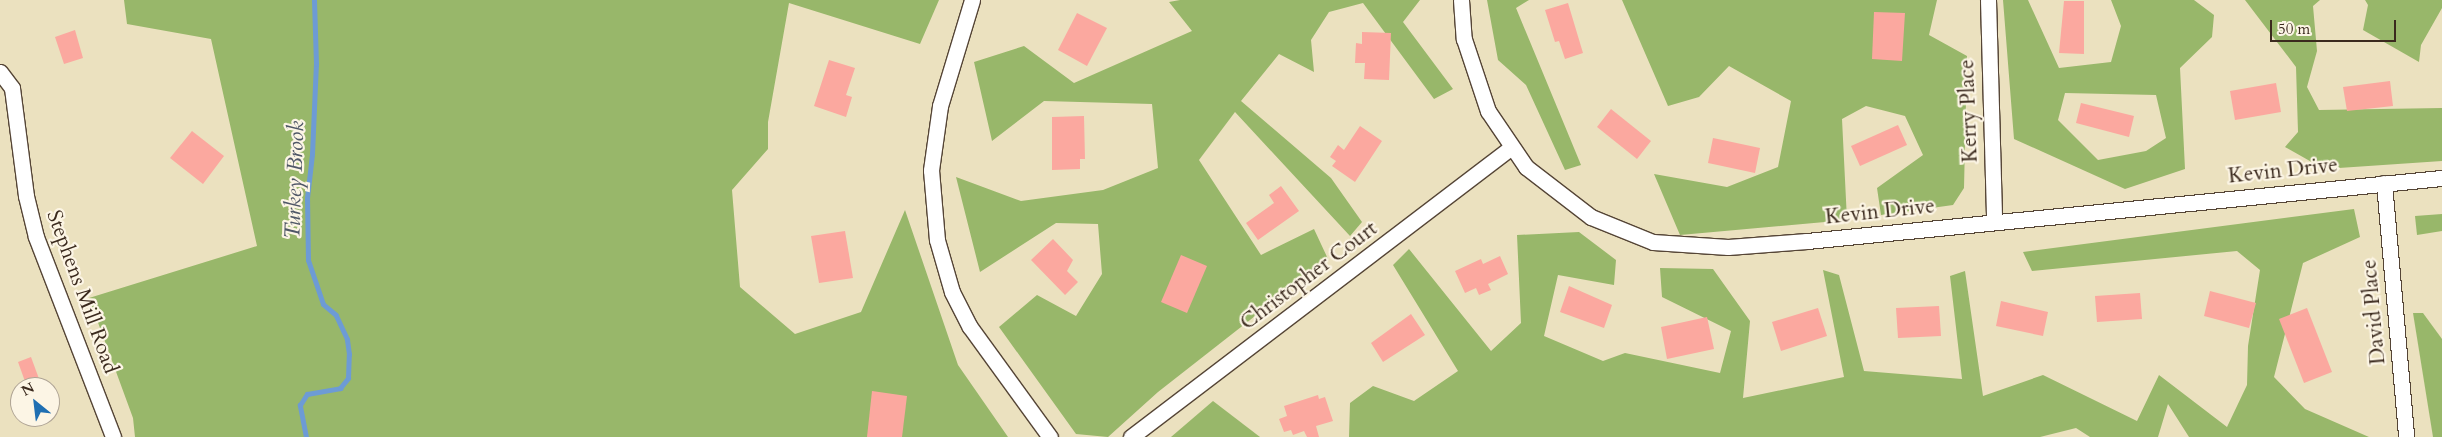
<!DOCTYPE html>
<style>
body{margin:0}
#map{position:relative;width:2442px;height:437px;overflow:hidden;background:#ebe1bf;font-family:Cardo,serif}
div>[style]{position:absolute}
.forest>*{inset:0;background:#98b76a}
.stream>*{height:5px;margin:-2.5px;padding:0 2.5px;transform-origin:2.5px;border-radius:2.5px;background:#6d9bd5}
.building>*{inset:0;background:#fba89f}
.roads{filter:drop-shadow(1px 0 #554536) drop-shadow(-1px 0 #554536) drop-shadow(0 1px #554536) drop-shadow(0 -1px #554536)}
.minor>*{height:15px;margin:-7.5px;padding:0 7.5px;transform-origin:7.5px;border-radius:7.5px;background:#fff}
span{translate:-50% -50%;white-space:nowrap;text-align:center;line-height:1.15;-webkit-text-stroke:4.5px #fcf5e5;paint-order:stroke}
.street-label{font-size:21px;color:#3b2a1e}
.water-label{font-size:22px;color:#4f5767;font-style:italic}
.north{position:absolute;left:10px;top:377px;width:50px;height:50px;box-sizing:border-box;background:#fcf5e5;border:1px solid #afa495;border-radius:50%;rotate:331deg;font-size:14px;font-weight:700;line-height:20px;text-align:center;color:#3b2a1e}
.north::after{content:'';display:block;margin:auto;width:18px;height:22px;background:#1f6fb2;clip-path:polygon(50% 0,100% 100%,50% 72%,0 100%)}
.scale{position:absolute;left:2270px;top:20px;width:126px;height:22px;box-sizing:border-box;border:2px solid #3b2a1e;border-top:0;padding-left:6px;font-size:15px;line-height:18px;white-space:nowrap;color:#3b2a1e;-webkit-text-stroke:4px #fcf5e5;paint-order:stroke}
</style>
<div id="map">
<div class="forest">
<i style="clip-path:polygon(124px 0,939px 0,920px 44px,789px 3px,768px 122px,768px 149px,732px 190px,740px 287px,795px 334px,861px 312px,905px 210px,958px 365px,1008px 437px,135px 437px,133px 418px,89px 298px,257px 246px,211px 39px,127px 24px)"></i>
<i style="clip-path:polygon(1180px 0,1420px 0,1403px 22px,1453px 89px,1434px 99px,1363px 3px,1329px 12px,1311px 40px,1314px 72px,1279px 54px,1241px 101px,1331px 178px,1362px 222px,1350px 236px,1235px 112px,1199px 160px,1261px 255px,1314px 229px,1328px 259px,1158px 392px,1108px 437px,1076px 434px,999px 327px,1037px 295px,1076px 316px,1102px 274px,1098px 224px,1056px 223px,980px 272px,956px 177px,1021px 201px,1103px 190px,1158px 168px,1152px 104px,1044px 101px,992px 141px,974px 62px,1024px 46px,1074px 83px,1192px 31px,1169px 2px)"></i>
<i style="clip-path:polygon(1487px 0,1529px 0,1516px 8px,1581px 165px,1565px 170px,1526px 85px,1498px 60px)"></i>
<i style="clip-path:polygon(1622px 0,1937px 0,1929px 35px,1967px 56px,1964px 188px,1953px 205px,1881px 215px,1877px 188px,1923px 155px,1905px 116px,1866px 106px,1842px 119px,1847px 220px,1680px 235px,1654px 174px,1727px 187px,1778px 167px,1791px 101px,1729px 66px,1699px 97px,1668px 106px)"></i>
<i style="clip-path:polygon(evenodd,2003px 0,2028px 0,2059px 68px,2111px 62px,2121px 26px,2111px 0,2194px 0,2214px 15px,2212px 37px,2180px 68px,2185px 169px,2125px 189px,2014px 139px,2003px 0,2065px 93px,2156px 95px,2166px 138px,2146px 151px,2098px 160px,2058px 120px,2065px 93px)"></i>
<i style="clip-path:polygon(2245px 0,2320px 0,2313px 6px,2317px 51px,2307px 87px,2319px 110px,2442px 108px,2442px 161px,2324px 169px,2285px 147px,2298px 132px,2296px 67px)"></i>
<i style="clip-path:polygon(2365px 0,2442px 0,2442px 8px,2421px 45px,2419px 62px,2363px 30px,2368px 5px)"></i>
<i style="clip-path:polygon(2354px 209px,2360px 237px,2303px 263px,2274px 377px,2305px 409px,2369px 437px,2189px 437px,2168px 404px,2158px 437px,2090px 437px,2076px 428px,2040px 437px,1349px 437px,1350px 403px,1373px 386px,1414px 401px,1458px 371px,1393px 265px,1409px 249px,1491px 351px,1521px 323px,1517px 235px,1579px 232px,1616px 260px,1614px 285px,1558px 275px,1544px 336px,1603px 361px,1625px 353px,1720px 373px,1731px 331px,1662px 297px,1660px 268px,1713px 269px,1750px 321px,1743px 398px,1844px 377px,1823px 270px,1839px 275px,1864px 371px,1962px 379px,1950px 276px,1965px 271px,1983px 396px,2043px 375px,2137px 421px,2159px 375px,2227px 427px,2247px 385px,2248px 346px,2260px 270px,2237px 251px,2032px 271px,2023px 252px)"></i>
<i style="clip-path:polygon(2442px 214px,2442px 231px,2417px 235px,2415px 216px)"></i>
<i style="clip-path:polygon(2413px 313px,2423px 313px,2442px 339px,2442px 437px,2433px 437px)"></i>
<i style="clip-path:polygon(1213px 401px,1260px 437px,1171px 437px)"></i>
</div>
<div class="stream">
<i style="left:306px;top:437px;width:33px;rotate:-101deg"></i>
<i style="left:300px;top:405px;width:13px;rotate:-58deg"></i>
<i style="left:307px;top:394px;width:34px;rotate:-10deg"></i>
<i style="left:340px;top:388px;width:13px;rotate:-51deg"></i>
<i style="left:348px;top:378px;width:24px;rotate:-88deg"></i>
<i style="left:349px;top:354px;width:15px;rotate:-98deg"></i>
<i style="left:347px;top:339px;width:26px;rotate:-115deg"></i>
<i style="left:336px;top:315px;width:17px;rotate:-140deg"></i>
<i style="left:323px;top:304px;width:46px;rotate:-108.8deg"></i>
<i style="left:308px;top:260px;width:62px;rotate:-90.9deg"></i>
<i style="left:307px;top:198px;width:44px;rotate:-83.5deg"></i>
<i style="left:312px;top:154px;width:90px;rotate:-87.5deg"></i>
<i style="left:316px;top:64px;width:64px;rotate:-91.8deg"></i>
</div>
<div class="building">
<i style="clip-path:polygon(2064px 1px,2084px 1px,2084px 54px,2059px 53px)"></i>
<i style="clip-path:polygon(1568px 3px,1583px 53px,1565px 59px,1559px 41px,1555px 42px,1545px 10px)"></i>
<i style="clip-path:polygon(1874px 12px,1905px 13px,1902px 61px,1872px 59px)"></i>
<i style="clip-path:polygon(1077px 13px,1107px 28px,1087px 66px,1058px 50px)"></i>
<i style="clip-path:polygon(75px 30px,83px 58px,64px 64px,55px 37px)"></i>
<i style="clip-path:polygon(1362px 32px,1391px 33px,1389px 80px,1364px 79px,1365px 63px,1355px 63px,1356px 43px,1362px 44px)"></i>
<i style="clip-path:polygon(829px 60px,855px 68px,846px 95px,852px 97px,846px 117px,814px 106px)"></i>
<i style="clip-path:polygon(2390px 81px,2393px 106px,2347px 111px,2343px 87px)"></i>
<i style="clip-path:polygon(2276px 83px,2281px 112px,2235px 120px,2230px 91px)"></i>
<i style="clip-path:polygon(2081px 103px,2134px 116px,2129px 137px,2076px 123px)"></i>
<i style="clip-path:polygon(1611px 109px,1651px 141px,1637px 159px,1597px 127px)"></i>
<i style="clip-path:polygon(1084px 116px,1085px 159px,1080px 159px,1080px 169px,1052px 170px,1052px 117px)"></i>
<i style="clip-path:polygon(1898px 125px,1907px 145px,1860px 166px,1851px 146px)"></i>
<i style="clip-path:polygon(1360px 126px,1382px 141px,1355px 182px,1332px 166px,1336px 161px,1330px 157px,1338px 145px,1344px 150px)"></i>
<i style="clip-path:polygon(192px 131px,224px 156px,203px 184px,170px 158px)"></i>
<i style="clip-path:polygon(1713px 138px,1760px 148px,1755px 173px,1708px 163px)"></i>
<i style="clip-path:polygon(1281px 186px,1299px 211px,1258px 240px,1246px 223px,1274px 203px,1269px 195px)"></i>
<i style="clip-path:polygon(845px 231px,853px 278px,819px 283px,811px 236px)"></i>
<i style="clip-path:polygon(1053px 239px,1073px 260px,1067px 271px,1078px 282px,1065px 295px,1031px 260px)"></i>
<i style="clip-path:polygon(1181px 255px,1207px 266px,1187px 313px,1161px 302px)"></i>
<i style="clip-path:polygon(1500px 256px,1508px 274px,1488px 284px,1491px 290px,1479px 295px,1476px 288px,1465px 293px,1455px 271px,1481px 259px,1483px 264px)"></i>
<i style="clip-path:polygon(1569px 286px,1612px 305px,1604px 328px,1560px 312px)"></i>
<i style="clip-path:polygon(2210px 291px,2256px 303px,2249px 328px,2204px 316px)"></i>
<i style="clip-path:polygon(2140px 293px,2142px 319px,2097px 322px,2095px 296px)"></i>
<i style="clip-path:polygon(2001px 301px,2048px 312px,2043px 336px,1996px 326px)"></i>
<i style="clip-path:polygon(1939px 306px,1941px 336px,1898px 338px,1896px 308px)"></i>
<i style="clip-path:polygon(1818px 308px,1827px 336px,1781px 351px,1772px 322px)"></i>
<i style="clip-path:polygon(2307px 308px,2332px 372px,2304px 383px,2279px 319px)"></i>
<i style="clip-path:polygon(1411px 314px,1425px 335px,1383px 362px,1371px 343px)"></i>
<i style="clip-path:polygon(1707px 317px,1714px 349px,1667px 359px,1661px 327px)"></i>
<i style="clip-path:polygon(31px 357px,42px 387px,27px 387px,18px 362px)"></i>
<i style="clip-path:polygon(872px 391px,907px 396px,902px 437px,867px 437px)"></i>
<i style="clip-path:polygon(1318px 395px,1319px 399px,1325px 397px,1333px 421px,1316px 426px,1319px 437px,1307px 437px,1304px 431px,1293px 435px,1291px 430px,1284px 432px,1279px 419px,1287px 416px,1284px 406px)"></i>
</div>
<div class="roads">
<div class="minor">
<i style="left:972px;top:0;width:111px;rotate:106.8deg"></i>
<i style="left:940px;top:106px;width:65px;rotate:98deg"></i>
<i style="left:931px;top:170px;width:70px;rotate:85.1deg"></i>
<i style="left:937px;top:240px;width:54px;rotate:73.9deg"></i>
<i style="left:952px;top:292px;width:39px;rotate:63deg"></i>
<i style="left:970px;top:327px;width:136px;rotate:54deg"></i>
<i style="left:1461px;top:0;width:39px;rotate:86deg"></i>
<i style="left:1464px;top:39px;width:76px;rotate:71.6deg"></i>
<i style="left:1488px;top:111px;width:68px;rotate:55.8deg"></i>
<i style="left:1526px;top:167px;width:82px;rotate:37.6deg"></i>
<i style="left:1591px;top:217px;width:67px;rotate:22deg"></i>
<i style="left:1653px;top:242px;width:75px;rotate:3.8deg"></i>
<i style="left:1728px;top:247px;width:79px;rotate:-4.3deg"></i>
<i style="left:1807px;top:241px;width:638px;rotate:-5.67deg"></i>
<i style="left:1988px;top:0;width:221px;rotate:88.4deg"></i>
<i style="left:0;top:72px;width:20px;rotate:53deg"></i>
<i style="left:12px;top:88px;width:109px;rotate:82.6deg"></i>
<i style="left:26px;top:196px;width:42px;rotate:76.3deg"></i>
<i style="left:36px;top:237px;width:214px;rotate:68.9deg"></i>
<i style="left:2384px;top:183px;width:255px;rotate:85deg"></i>
<i style="left:1131px;top:437px;width:477px;rotate:-37.3deg"></i>
</div>
</div>
<div class="street-label">
<span style="left:1969px;top:111px;rotate:-92deg">Kerry Place</span>
<span style="left:2283px;top:171px;rotate:-6deg">Kevin Drive</span>
<span style="left:1880px;top:212px;rotate:-6deg">Kevin Drive</span>
<span style="left:1309px;top:276px;rotate:-37deg">Christopher Court</span>
<span style="left:82px;top:292px;rotate:70deg">Stephens Mill Road</span>
<span style="left:2374px;top:312px;rotate:-95deg">David Place</span>
</div>
<div class="water-label">
<span style="left:295px;top:180px;rotate:-88deg">Turkey Brook</span>
</div>
<div class="north">N</div>
<div class="scale">50 m</div>
</div>
